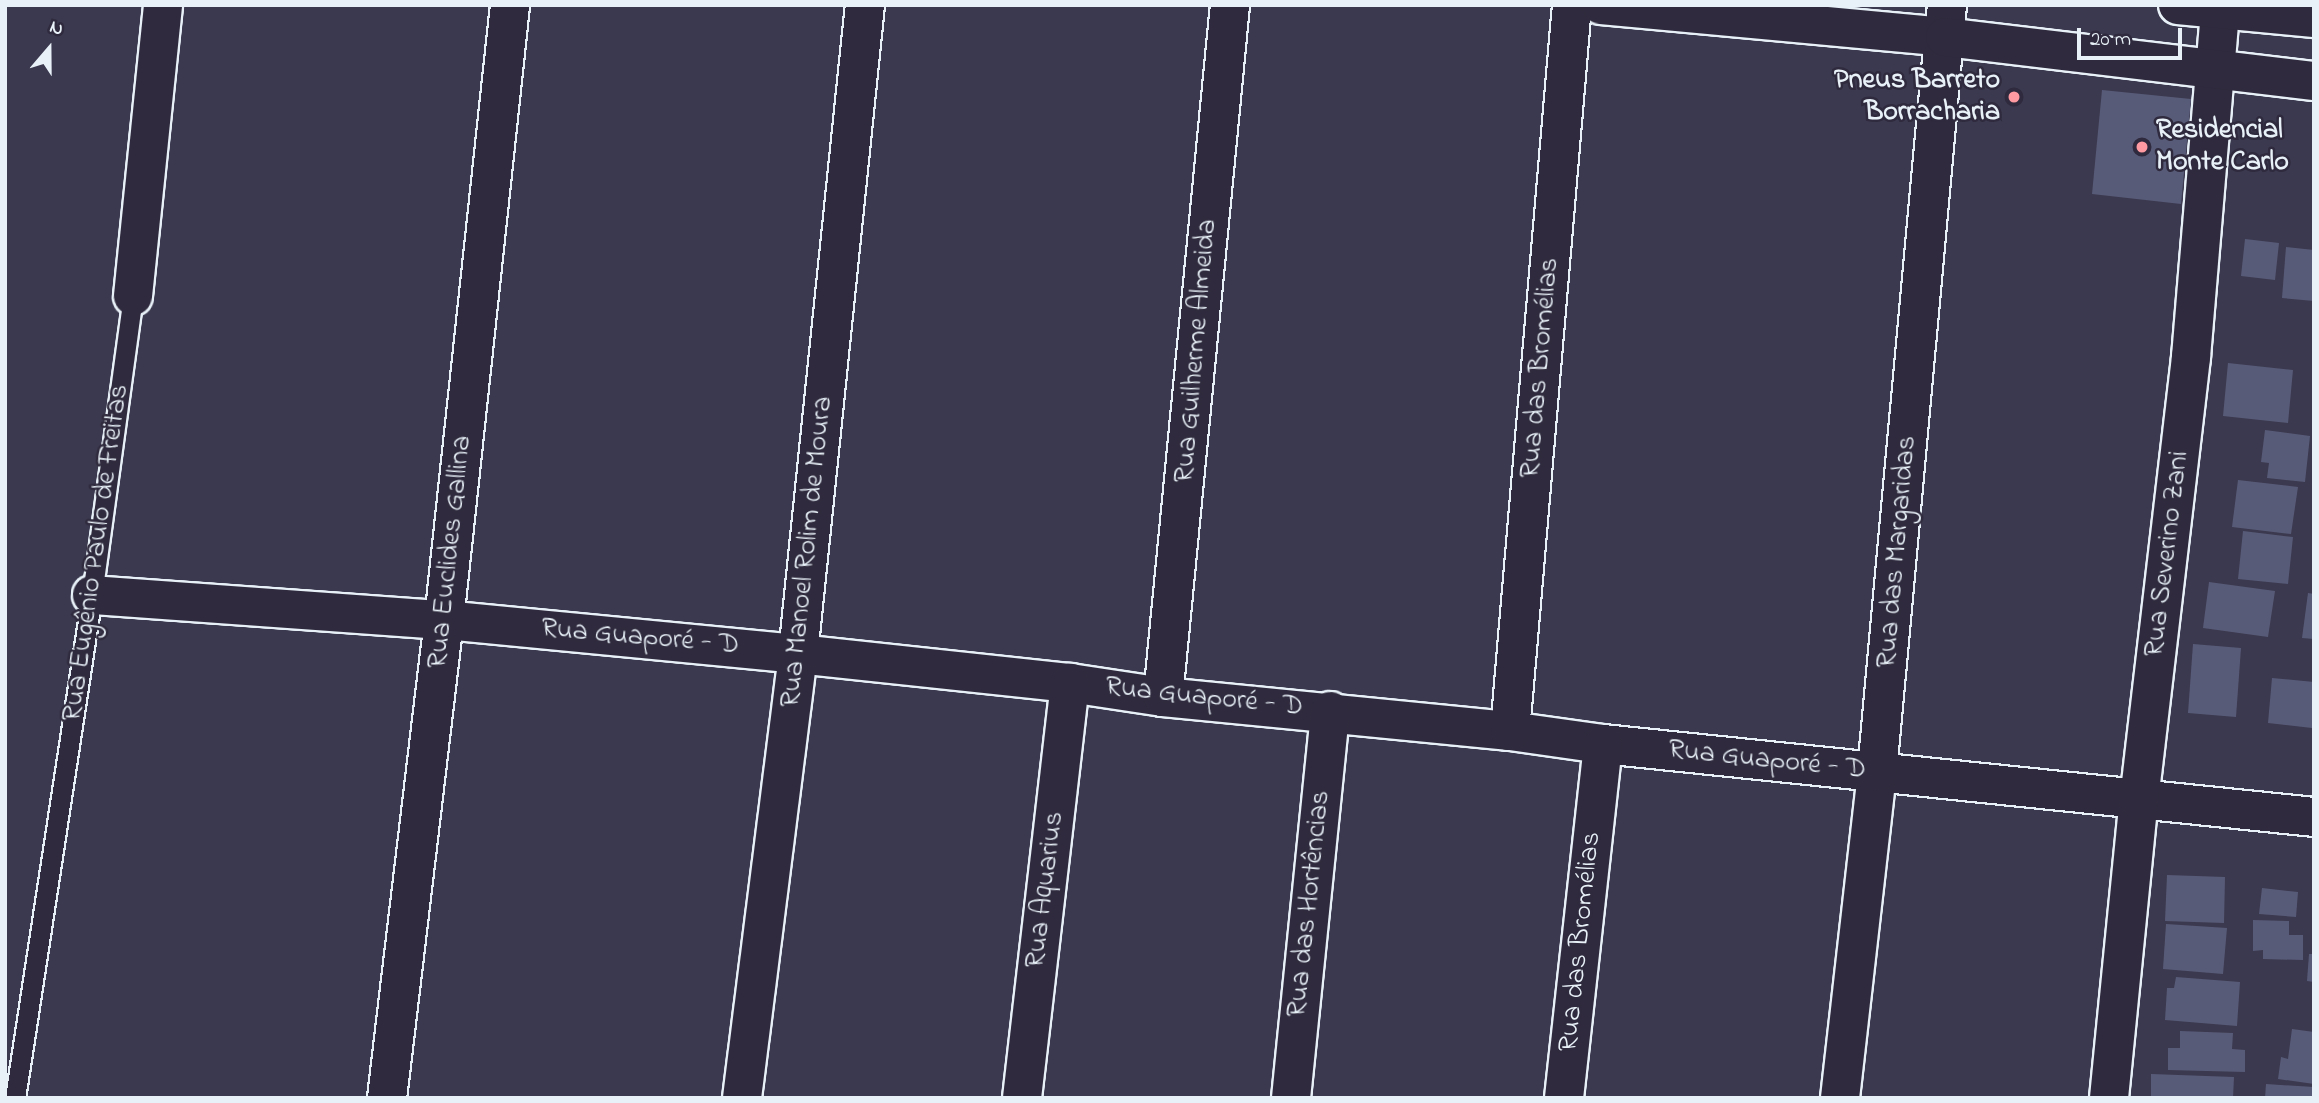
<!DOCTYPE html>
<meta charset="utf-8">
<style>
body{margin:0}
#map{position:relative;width:2319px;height:1103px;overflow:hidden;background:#3b394f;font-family:"Indie Flower",sans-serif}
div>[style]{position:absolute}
.building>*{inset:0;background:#585b78}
.roads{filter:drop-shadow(2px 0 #e8f1f8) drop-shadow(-2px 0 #e8f1f8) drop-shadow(0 2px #e8f1f8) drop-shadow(0 -2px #e8f1f8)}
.service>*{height:19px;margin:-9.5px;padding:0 9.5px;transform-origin:9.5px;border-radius:9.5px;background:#2f2a3d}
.minor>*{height:38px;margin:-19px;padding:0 19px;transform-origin:19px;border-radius:19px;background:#2f2a3d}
.tertiary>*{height:38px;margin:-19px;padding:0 19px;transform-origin:19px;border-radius:19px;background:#2f2a3d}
.dots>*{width:19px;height:19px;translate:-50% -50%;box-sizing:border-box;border:4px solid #2f2a3d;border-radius:50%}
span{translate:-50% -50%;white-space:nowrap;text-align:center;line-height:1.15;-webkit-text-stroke:5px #2f2a3d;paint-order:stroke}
.poi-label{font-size:28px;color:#e8f1f8;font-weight:700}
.right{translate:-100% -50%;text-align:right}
.left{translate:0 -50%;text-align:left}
.street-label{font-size:28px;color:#e8f1f8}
.frame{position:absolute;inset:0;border:7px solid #e8f1f8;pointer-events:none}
.north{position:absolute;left:14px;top:14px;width:70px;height:70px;-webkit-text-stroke:5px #2f2a3d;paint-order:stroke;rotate:20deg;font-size:19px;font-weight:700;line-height:28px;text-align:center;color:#e8f1f8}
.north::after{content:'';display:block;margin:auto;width:24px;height:32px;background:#e8f1f8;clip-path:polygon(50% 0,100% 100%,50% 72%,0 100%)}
.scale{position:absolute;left:2077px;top:28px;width:105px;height:32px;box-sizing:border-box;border:4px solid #e8f1f8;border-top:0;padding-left:9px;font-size:21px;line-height:24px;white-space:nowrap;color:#e8f1f8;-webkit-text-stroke:5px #2f2a3d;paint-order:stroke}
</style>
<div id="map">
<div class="building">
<i style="clip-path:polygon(2102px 90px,2191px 99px,2181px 204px,2092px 194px)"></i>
<i style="clip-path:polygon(2245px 239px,2279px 243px,2275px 280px,2241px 276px)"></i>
<i style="clip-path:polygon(2286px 247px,2314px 250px,2314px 301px,2282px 298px)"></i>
<i style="clip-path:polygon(2228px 363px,2293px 370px,2288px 423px,2223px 416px)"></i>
<i style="clip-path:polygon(2265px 430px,2310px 436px,2305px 482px,2267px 478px,2269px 463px,2261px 462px)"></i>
<i style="clip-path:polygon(2238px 480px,2298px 487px,2291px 534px,2232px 527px)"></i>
<i style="clip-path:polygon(2243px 531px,2293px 537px,2288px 584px,2238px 579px)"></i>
<i style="clip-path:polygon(2209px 582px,2275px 591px,2268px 637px,2203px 628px)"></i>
<i style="clip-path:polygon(2308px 593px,2314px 594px,2314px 639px,2302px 638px)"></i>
<i style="clip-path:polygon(2193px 644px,2241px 648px,2236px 717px,2188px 713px)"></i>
<i style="clip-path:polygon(2272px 678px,2314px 682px,2312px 728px,2268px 723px)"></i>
<i style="clip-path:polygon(2167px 875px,2225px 877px,2224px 923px,2165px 921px)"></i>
<i style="clip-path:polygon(2262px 888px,2298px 892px,2296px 917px,2259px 914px)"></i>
<i style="clip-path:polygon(2253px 920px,2289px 921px,2289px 935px,2303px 935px,2303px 960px,2263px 959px,2263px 950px,2253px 951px)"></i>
<i style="clip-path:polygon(2166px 924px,2227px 928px,2223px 974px,2163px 969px)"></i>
<i style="clip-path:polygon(2309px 954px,2314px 954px,2314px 982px,2307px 981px)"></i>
<i style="clip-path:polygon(2176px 977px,2240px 982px,2237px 1026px,2165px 1020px,2167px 988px,2174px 988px)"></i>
<i style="clip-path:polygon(2292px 1029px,2314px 1032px,2314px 1084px,2278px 1079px,2281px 1057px,2288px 1059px)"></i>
<i style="clip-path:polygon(2180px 1031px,2233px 1033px,2232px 1049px,2245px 1050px,2245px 1072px,2168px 1070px,2168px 1048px,2180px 1048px)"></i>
<i style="clip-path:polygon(2151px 1074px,2234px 1077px,2233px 1098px,2151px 1098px)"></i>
<i style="clip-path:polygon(2266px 1084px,2314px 1087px,2314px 1098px,2265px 1098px)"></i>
</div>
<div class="roads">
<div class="service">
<i style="left:15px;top:1098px;width:509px;rotate:-81.3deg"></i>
<i style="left:92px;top:595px;width:302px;rotate:-82.2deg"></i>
</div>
<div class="minor">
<i style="left:133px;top:296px;width:293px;rotate:-84.1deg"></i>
<i style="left:92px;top:595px;width:353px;rotate:4.1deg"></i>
<i style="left:444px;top:620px;width:356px;rotate:5.5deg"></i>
<i style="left:798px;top:654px;width:274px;rotate:6.1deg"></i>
<i style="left:1070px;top:683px;width:94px;rotate:8.6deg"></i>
<i style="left:1163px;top:697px;width:349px;rotate:5.6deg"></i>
<i style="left:1510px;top:731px;width:94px;rotate:8deg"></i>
<i style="left:1603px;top:744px;width:715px;rotate:5.86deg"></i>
<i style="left:1163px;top:697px;width:695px;rotate:-84.47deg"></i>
<i style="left:1510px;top:731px;width:729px;rotate:-85.12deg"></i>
<i style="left:387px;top:1098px;width:481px;rotate:-83.2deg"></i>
<i style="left:444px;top:620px;width:619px;rotate:-83.87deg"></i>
<i style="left:742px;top:1098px;width:448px;rotate:-82.8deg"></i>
<i style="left:798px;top:654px;width:652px;rotate:-84.11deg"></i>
<i style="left:1022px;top:1098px;width:418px;rotate:-83.4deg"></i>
<i style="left:1291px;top:1098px;width:389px;rotate:-84.2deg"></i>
<i style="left:1564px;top:1098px;width:356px;rotate:-83.7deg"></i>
<i style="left:1840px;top:1098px;width:328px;rotate:-83.5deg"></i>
<i style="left:1877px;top:772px;width:770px;rotate:-84.79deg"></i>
<i style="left:2109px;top:1098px;width:300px;rotate:-84.3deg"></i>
<i style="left:2139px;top:800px;width:446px;rotate:-83.3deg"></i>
<i style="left:2191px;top:357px;width:349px;rotate:-85.2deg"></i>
</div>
<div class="tertiary">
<i style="left:1601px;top:5px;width:345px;rotate:5.3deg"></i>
<i style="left:1945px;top:37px;width:372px;rotate:6.8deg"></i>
<i style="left:2178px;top:5px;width:137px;rotate:5.5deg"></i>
</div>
</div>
<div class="dots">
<i style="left:2014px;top:97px;background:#ff9aa2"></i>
<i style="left:2142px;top:147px;background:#ff9aa2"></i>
</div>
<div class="poi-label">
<span class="right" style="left:2000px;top:97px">Pneus Barreto<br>Borracharia</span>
<span class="left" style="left:2156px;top:147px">Residencial<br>Monte Carlo</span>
</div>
<div class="street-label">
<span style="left:1197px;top:351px;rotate:-85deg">Rua Guilherme Almeida</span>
<span style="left:1541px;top:368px;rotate:-85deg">Rua das Bromélias</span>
<span style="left:451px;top:552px;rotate:-84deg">Rua Euclides Gallina</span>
<span style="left:808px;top:552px;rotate:-84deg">Rua Manoel Rolim de Moura</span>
<span style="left:1898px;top:552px;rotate:-85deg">Rua das Margaridas</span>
<span style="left:97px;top:553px;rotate:-82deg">Rua Eugênio Paulo de Freitas</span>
<span style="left:2168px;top:554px;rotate:-83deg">Rua Severino Zani</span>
<span style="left:640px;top:638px;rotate:5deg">Rua Guaporé - D</span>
<span style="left:1204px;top:698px;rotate:6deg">Rua Guaporé - D</span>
<span style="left:1767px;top:761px;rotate:6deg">Rua Guaporé - D</span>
<span style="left:1046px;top:890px;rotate:-83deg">Rua Aquarius</span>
<span style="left:1310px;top:904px;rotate:-84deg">Rua das Hortências</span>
<span style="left:1581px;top:942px;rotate:-84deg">Rua das Bromélias</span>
</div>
<div class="frame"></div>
<div class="north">N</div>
<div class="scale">20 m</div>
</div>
